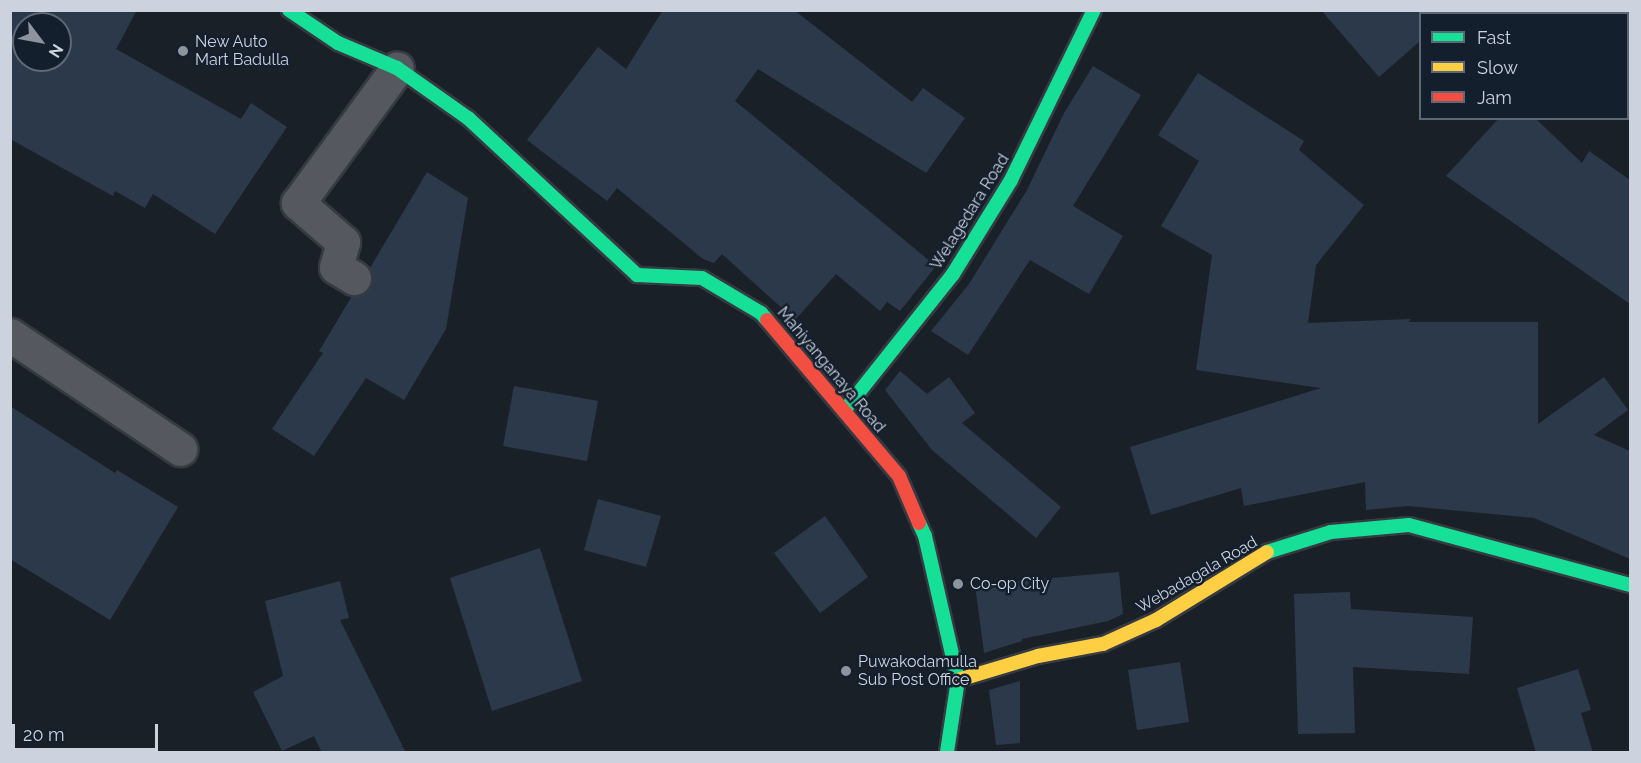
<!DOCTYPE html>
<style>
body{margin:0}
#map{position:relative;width:1641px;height:763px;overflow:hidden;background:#1a2028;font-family:Raleway,sans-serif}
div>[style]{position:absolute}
.building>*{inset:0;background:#2c394a}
.roads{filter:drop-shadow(2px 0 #363a41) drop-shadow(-2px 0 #363a41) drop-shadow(0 2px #363a41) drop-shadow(0 -2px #363a41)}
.street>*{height:33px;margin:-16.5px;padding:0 16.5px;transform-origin:16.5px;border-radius:16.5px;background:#55595f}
.fast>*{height:14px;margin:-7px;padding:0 7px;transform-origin:7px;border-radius:7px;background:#16e098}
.slow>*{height:14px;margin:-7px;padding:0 7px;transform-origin:7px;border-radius:7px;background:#ffcf43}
.jam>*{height:14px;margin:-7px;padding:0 7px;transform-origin:7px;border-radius:7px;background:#f24e42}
.dots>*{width:16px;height:16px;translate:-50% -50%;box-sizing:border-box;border:3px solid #141f2e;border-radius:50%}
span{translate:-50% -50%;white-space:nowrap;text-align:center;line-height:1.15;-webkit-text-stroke:5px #141f2e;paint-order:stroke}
.poi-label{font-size:16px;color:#ccd3de}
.left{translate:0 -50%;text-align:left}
.street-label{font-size:16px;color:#ccd3de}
.frame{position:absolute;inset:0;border:12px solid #ccd3de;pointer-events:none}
.legend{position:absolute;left:1419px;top:12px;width:210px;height:108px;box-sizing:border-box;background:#141f2e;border:2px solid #5e6774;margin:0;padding:8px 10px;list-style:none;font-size:18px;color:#ccd3de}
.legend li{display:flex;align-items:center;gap:12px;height:30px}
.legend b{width:30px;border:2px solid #5e6774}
.north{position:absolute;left:12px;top:12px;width:60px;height:60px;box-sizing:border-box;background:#141f2e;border:2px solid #5e6774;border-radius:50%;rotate:122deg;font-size:16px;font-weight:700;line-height:24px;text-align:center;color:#ccd3de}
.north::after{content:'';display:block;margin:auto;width:21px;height:27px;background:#8e949e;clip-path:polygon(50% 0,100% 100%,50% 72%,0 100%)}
.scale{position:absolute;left:12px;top:724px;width:146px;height:27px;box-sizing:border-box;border:3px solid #ccd3de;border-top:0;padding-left:8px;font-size:18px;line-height:21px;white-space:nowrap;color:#ccd3de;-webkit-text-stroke:4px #141f2e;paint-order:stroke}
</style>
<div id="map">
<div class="building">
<i style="clip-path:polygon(evenodd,10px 10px,137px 10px,116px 49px,241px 119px,251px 103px,287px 127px,215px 234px,153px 194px,145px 208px,115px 191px,113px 196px,10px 139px,10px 10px,24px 24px,60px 24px,60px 60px,24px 60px,24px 24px)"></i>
<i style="clip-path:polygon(663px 10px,794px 10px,912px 102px,923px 88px,965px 118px,926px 173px,758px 69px,735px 101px,936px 266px,900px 311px,887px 302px,880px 311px,836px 274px,795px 320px,722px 254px,714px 263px,703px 259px,617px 188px,607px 201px,527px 140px,598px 47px,626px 69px)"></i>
<i style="clip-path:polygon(1321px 10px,1420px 10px,1420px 41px,1379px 77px)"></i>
<i style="clip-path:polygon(1093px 66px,1141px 95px,1073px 206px,1123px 236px,1089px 294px,1030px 260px,968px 355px,931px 331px,969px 284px,1027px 190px,1064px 113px)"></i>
<i style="clip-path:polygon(1198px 73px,1304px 141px,1299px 150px,1364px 205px,1316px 265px,1308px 323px,1411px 319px,1408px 322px,1538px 322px,1538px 424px,1604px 377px,1628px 410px,1594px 435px,1630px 451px,1630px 559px,1534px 518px,1408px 506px,1366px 510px,1365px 482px,1244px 506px,1241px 488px,1151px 515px,1130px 447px,1321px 388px,1196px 370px,1212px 255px,1161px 226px,1199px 161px,1158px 135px)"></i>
<i style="clip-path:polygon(1499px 118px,1535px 118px,1582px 163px,1589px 151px,1630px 180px,1630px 304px,1446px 176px)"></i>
<i style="clip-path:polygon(427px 172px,468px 198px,446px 329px,404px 400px,366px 378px,314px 456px,272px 429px,323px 353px,319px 351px,352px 296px,362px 295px,370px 288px,373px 278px,370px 268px)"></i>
<i style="clip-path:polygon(900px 371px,927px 394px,949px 377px,975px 413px,962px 423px,1061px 507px,1036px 538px,932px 450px,885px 390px)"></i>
<i style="clip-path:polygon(514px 386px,598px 401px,587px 461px,503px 446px)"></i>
<i style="clip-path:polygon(10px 406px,115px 473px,117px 470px,178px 507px,110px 620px,10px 559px)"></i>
<i style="clip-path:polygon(598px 499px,661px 516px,646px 567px,584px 550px)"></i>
<i style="clip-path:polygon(825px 516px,868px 577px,820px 613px,774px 553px)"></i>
<i style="clip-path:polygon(540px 548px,582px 681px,492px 711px,450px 578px)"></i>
<i style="clip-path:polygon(1119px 572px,1123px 614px,1108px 621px,1022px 639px,1022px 641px,984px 653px,975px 585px)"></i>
<i style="clip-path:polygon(340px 581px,349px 618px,340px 620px,406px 753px,322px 753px,314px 736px,282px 751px,253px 692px,283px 676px,265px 601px)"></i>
<i style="clip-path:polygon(1350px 592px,1351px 609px,1473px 617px,1469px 674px,1353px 667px,1355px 733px,1298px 734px,1294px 594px)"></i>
<i style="clip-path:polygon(1180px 662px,1189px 722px,1137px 730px,1128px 670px)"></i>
<i style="clip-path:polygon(1578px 669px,1591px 710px,1581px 713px,1593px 753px,1536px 753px,1517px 688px)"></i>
<i style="clip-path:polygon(1020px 681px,1020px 743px,996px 745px,989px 690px)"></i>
</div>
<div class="roads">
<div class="street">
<i style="left:354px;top:278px;width:21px;rotate:-149deg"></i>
<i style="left:336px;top:267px;width:26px;rotate:-74deg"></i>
<i style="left:343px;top:242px;width:60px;rotate:-139.1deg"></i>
<i style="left:298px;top:203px;width:167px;rotate:-53.7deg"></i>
<i style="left:10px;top:335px;width:205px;rotate:33.8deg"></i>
</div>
<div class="fast">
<i style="left:289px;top:10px;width:59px;rotate:34deg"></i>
<i style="left:338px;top:43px;width:64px;rotate:23deg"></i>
<i style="left:397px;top:68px;width:87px;rotate:35.2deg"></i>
<i style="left:468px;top:118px;width:231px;rotate:42.9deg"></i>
<i style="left:637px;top:275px;width:65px;rotate:2.6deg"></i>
<i style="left:702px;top:278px;width:69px;rotate:30.7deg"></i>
<i style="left:761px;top:313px;width:9px;rotate:49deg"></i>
<i style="left:844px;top:411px;width:175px;rotate:-51.5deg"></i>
<i style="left:953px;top:274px;width:110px;rotate:-58.3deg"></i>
<i style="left:1011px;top:180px;width:189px;rotate:-64deg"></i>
<i style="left:919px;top:523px;width:14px;rotate:65deg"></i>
<i style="left:925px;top:536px;width:148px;rotate:77.1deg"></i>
<i style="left:958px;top:680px;width:73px;rotate:98.7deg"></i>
<i style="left:1267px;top:552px;width:67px;rotate:-17.4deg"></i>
<i style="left:1331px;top:532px;width:78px;rotate:-5.1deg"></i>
<i style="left:1409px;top:525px;width:229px;rotate:15.2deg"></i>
</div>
<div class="slow">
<i style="left:958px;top:680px;width:84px;rotate:-16.7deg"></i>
<i style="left:1038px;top:656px;width:66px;rotate:-10.5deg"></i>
<i style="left:1103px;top:644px;width:58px;rotate:-24.4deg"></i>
<i style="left:1156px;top:620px;width:130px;rotate:-31.5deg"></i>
</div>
<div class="jam">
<i style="left:767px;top:320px;width:204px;rotate:49.8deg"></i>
<i style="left:899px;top:476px;width:51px;rotate:66.9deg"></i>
</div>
</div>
<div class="dots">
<i style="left:183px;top:51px;background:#8e949e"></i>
<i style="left:958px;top:584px;background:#8e949e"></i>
<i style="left:846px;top:671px;background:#8e949e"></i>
</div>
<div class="poi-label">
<span class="left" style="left:195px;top:51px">New Auto<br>Mart Badulla</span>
<span class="left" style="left:970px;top:584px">Co-op City</span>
<span class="left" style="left:858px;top:671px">Puwakodamulla<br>Sub Post Office</span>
</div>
<div class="street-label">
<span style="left:970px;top:212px;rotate:-58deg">Welagedara Road</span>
<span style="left:831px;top:370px;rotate:50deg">Mahiyanganaya Road</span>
<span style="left:1197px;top:575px;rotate:-30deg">Webadagala Road</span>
</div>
<div class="frame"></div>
<ul class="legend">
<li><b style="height:8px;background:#16e098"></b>Fast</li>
<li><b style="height:8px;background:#ffcf43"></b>Slow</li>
<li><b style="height:8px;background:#f24e42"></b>Jam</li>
</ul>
<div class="north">N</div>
<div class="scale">20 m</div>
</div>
